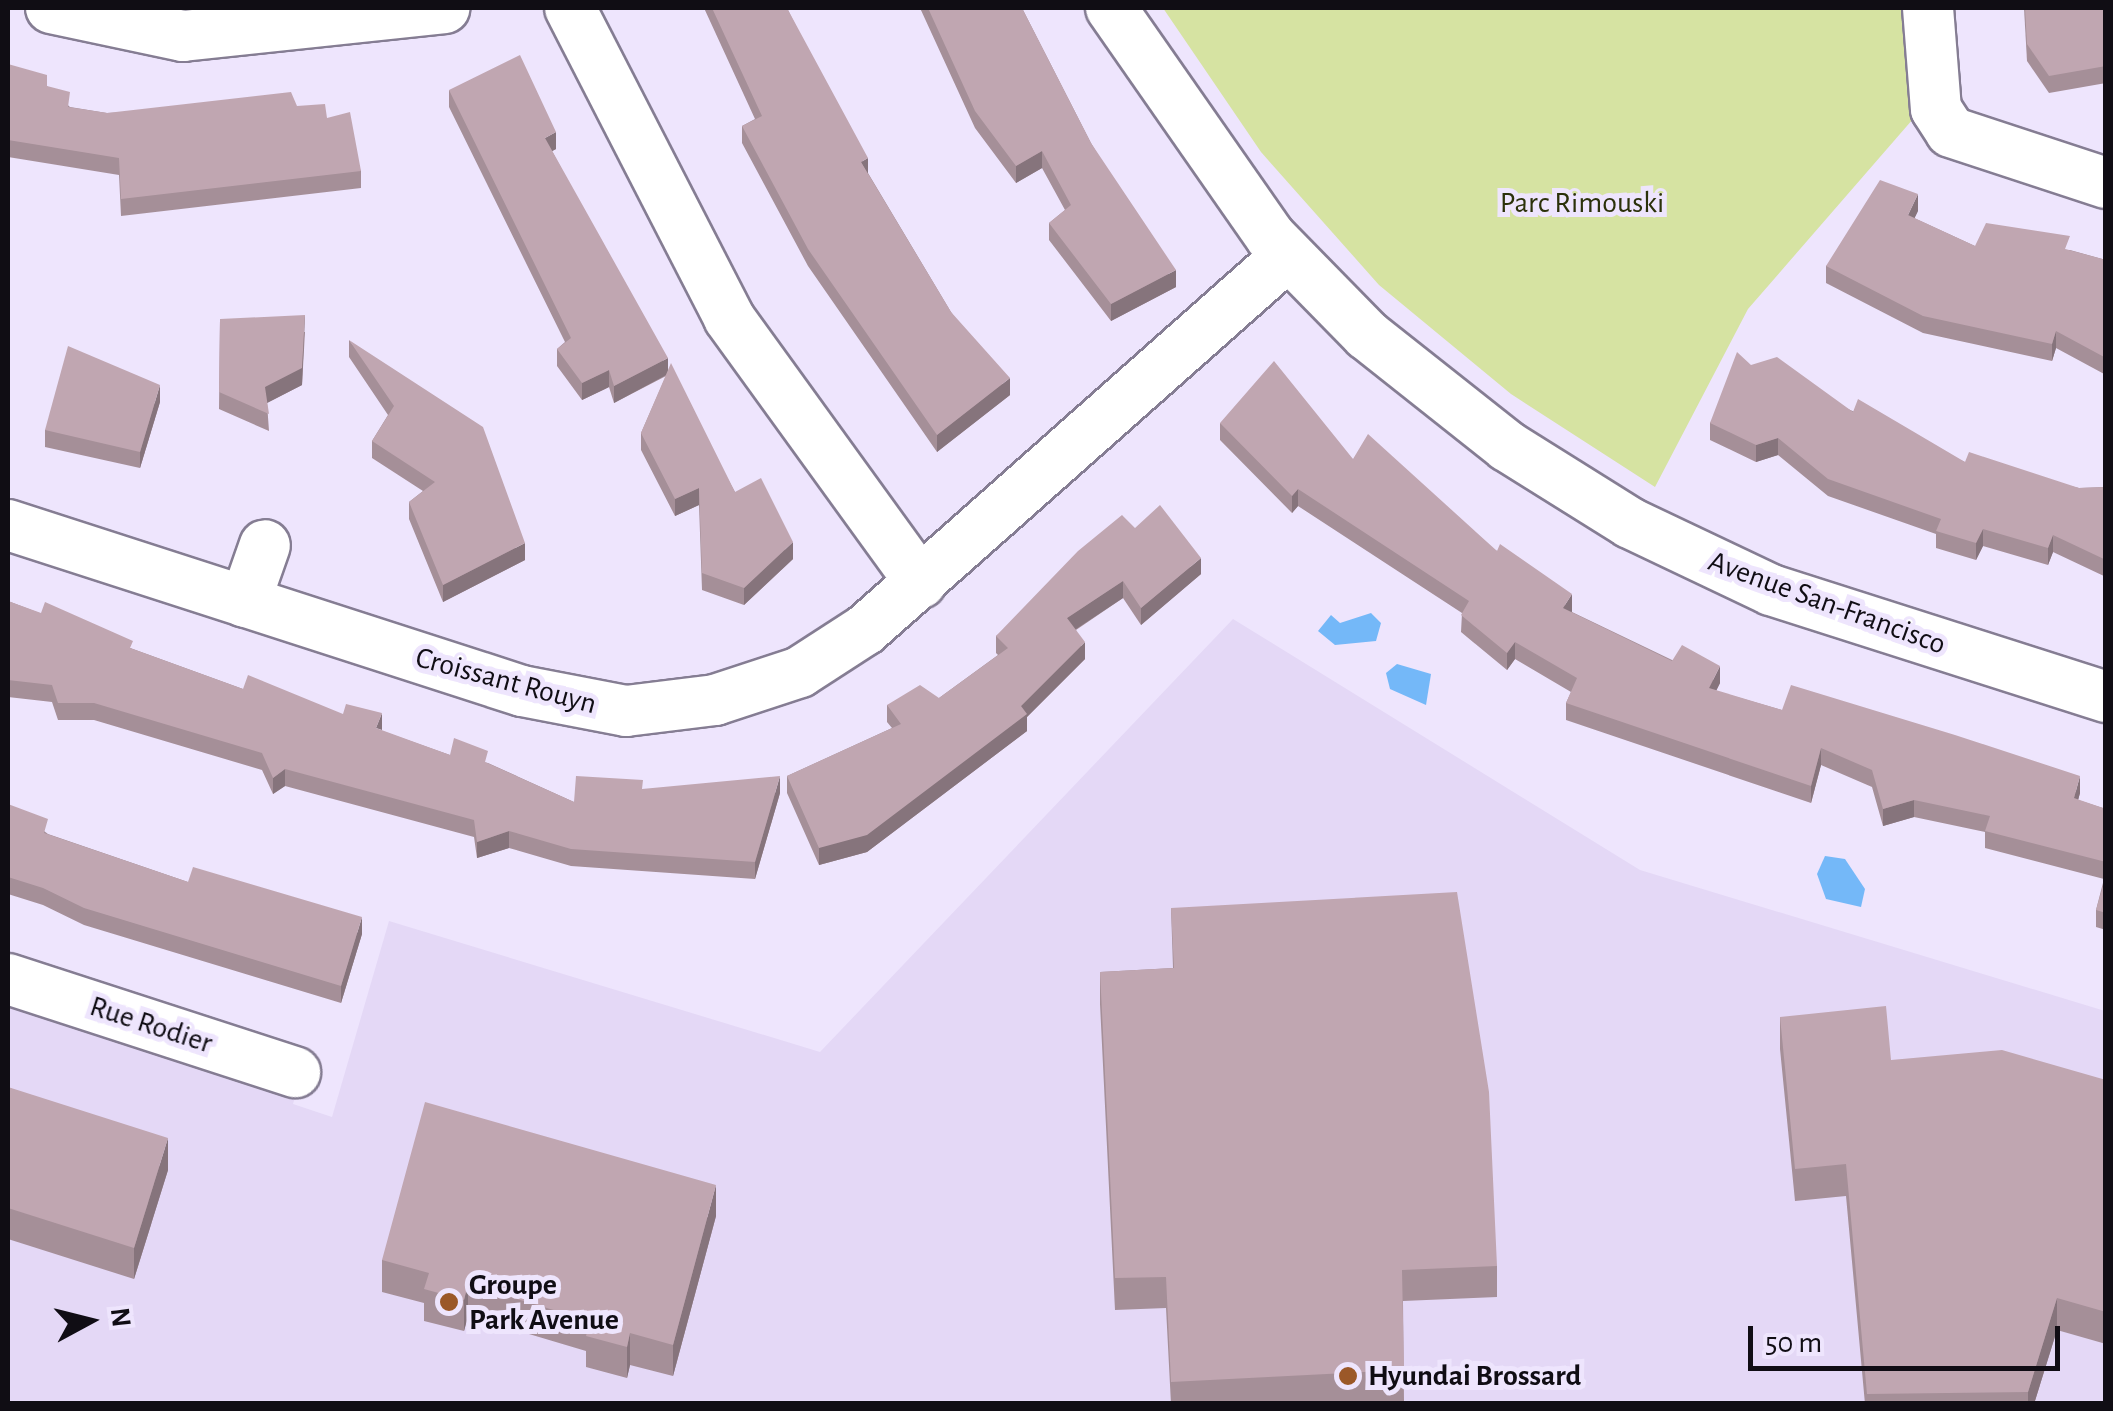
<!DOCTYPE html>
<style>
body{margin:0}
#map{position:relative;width:2113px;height:1411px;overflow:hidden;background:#eee5fd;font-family:"Alegreya Sans",sans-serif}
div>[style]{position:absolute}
.built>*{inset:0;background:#e4d8f6}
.green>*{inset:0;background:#d6e3a2}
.water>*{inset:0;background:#74b8f8}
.roads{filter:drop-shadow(2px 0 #857d93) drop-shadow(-2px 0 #857d93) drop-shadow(0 2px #857d93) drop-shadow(0 -2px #857d93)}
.minor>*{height:50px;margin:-25px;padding:0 25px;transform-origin:25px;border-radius:25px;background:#fff}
.wall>*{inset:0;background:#a58f98}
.shaded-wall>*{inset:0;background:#86747c}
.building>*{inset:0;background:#c0a6b1}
.dots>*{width:28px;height:28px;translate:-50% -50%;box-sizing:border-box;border:5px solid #eee5fd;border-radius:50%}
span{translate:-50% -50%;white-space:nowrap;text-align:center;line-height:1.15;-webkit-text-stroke:10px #eee5fd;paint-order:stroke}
.park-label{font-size:30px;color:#2b310a}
.street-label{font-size:30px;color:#100d14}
.poi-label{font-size:30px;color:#100d14;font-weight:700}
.left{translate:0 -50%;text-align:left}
.frame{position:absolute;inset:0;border:10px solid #100d14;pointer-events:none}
.north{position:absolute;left:40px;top:1271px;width:100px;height:100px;-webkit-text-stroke:8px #eee5fd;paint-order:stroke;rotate:83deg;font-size:28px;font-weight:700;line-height:40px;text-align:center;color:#100d14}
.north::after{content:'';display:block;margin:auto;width:35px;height:45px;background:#100d14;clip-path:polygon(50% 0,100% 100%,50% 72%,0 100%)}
.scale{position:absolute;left:1748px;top:1326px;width:312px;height:45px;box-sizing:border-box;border:5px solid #100d14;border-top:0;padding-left:12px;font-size:30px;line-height:35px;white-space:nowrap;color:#100d14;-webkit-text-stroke:8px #eee5fd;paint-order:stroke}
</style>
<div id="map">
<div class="built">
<i style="clip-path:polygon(1233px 619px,1640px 870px,2105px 1011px,2105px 1403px,8px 1403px,8px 1002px,296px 1094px,293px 1104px,332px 1117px,389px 921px,820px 1052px)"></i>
</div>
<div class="green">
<i style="clip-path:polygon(1163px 8px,1904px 8px,1913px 119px,1748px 309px,1655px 487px,1511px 394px,1379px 285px,1261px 152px)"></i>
</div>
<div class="water">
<i style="clip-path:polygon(1371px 613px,1381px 623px,1376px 641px,1335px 645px,1318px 631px,1331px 615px,1340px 623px)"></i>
<i style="clip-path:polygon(1397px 664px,1431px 674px,1426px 705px,1390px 689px,1386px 673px)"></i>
<i style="clip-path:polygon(1825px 856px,1845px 859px,1865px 889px,1861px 907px,1826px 899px,1817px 874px)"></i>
</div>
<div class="roads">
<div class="minor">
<i style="left:51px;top:8px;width:135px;rotate:12deg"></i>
<i style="left:183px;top:36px;width:263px;rotate:-6.1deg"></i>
<i style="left:570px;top:8px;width:348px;rotate:62.8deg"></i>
<i style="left:729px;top:318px;width:327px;rotate:54.1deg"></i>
<i style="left:1111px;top:8px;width:279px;rotate:55.1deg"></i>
<i style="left:1271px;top:237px;width:137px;rotate:45.6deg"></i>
<i style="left:1367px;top:335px;width:179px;rotate:38.4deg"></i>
<i style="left:1507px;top:446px;width:145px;rotate:32deg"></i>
<i style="left:1630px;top:523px;width:156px;rotate:25.4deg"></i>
<i style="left:1771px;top:590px;width:352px;rotate:17.7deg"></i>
<i style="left:1928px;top:8px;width:101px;rotate:85.5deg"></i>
<i style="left:1936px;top:109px;width:27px;rotate:57deg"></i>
<i style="left:1951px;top:132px;width:163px;rotate:18.2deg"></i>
<i style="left:8px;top:525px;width:540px;rotate:17.9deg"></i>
<i style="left:522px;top:691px;width:106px;rotate:10.9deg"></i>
<i style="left:626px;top:711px;width:90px;rotate:-7deg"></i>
<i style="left:715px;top:700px;width:89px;rotate:-18.2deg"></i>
<i style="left:800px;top:672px;width:77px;rotate:-32.9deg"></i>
<i style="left:865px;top:630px;width:565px;rotate:-41.56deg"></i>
<i style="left:245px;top:602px;width:60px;rotate:-70.7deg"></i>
<i style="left:8px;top:979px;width:302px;rotate:18deg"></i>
</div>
</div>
<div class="wall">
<i style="clip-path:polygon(704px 8px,787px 8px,868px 173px,951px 312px,1010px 395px,937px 452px,808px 266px,742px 143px,742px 126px,755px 119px)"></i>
<i style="clip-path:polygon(920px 8px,1022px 8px,1091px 143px,1176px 287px,1111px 321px,1049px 240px,1049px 223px,1065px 210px,1042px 168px,1016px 183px,975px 128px)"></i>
<i style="clip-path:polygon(2024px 8px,2106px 8px,2106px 83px,2049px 93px,2027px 61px)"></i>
<i style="clip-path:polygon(8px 64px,47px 86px,70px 107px,107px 113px,297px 106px,327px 118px,361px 171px,361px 188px,121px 216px,119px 175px,8px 157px)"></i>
<i style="clip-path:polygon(449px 90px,556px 149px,552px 151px,668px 370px,735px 492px,793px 559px,744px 605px,702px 590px,699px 505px,675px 516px,641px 450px,641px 433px,666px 376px,614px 403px,609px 387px,582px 400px,557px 366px,557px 349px,565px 342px,449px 107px)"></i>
<i style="clip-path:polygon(1918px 211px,1914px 218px,1975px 246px,2070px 250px,2106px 260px,2106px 375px,2056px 348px,2052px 361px,1923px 333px,1826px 283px,1826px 266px)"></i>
<i style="clip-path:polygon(220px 319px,305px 332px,302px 385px,267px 403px,269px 431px,219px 409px)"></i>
<i style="clip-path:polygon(349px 340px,525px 560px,443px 602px,409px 519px,409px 502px,423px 491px,372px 458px,372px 441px,388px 415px,349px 357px)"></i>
<i style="clip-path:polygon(1751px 365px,1965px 462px,2079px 488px,2106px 487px,2106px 577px,2053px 552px,2048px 565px,1983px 546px,1976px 560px,1936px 548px,1936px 534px,1828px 496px,1778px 455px,1756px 462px,1710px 440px,1710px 423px)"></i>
<i style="clip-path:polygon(160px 402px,140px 468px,45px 447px,45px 430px)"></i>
<i style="clip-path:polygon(1220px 423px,1353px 459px,1497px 551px,1572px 611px,1572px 612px,1720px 683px,1716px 691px,1782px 710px,2080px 793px,2078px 800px,2106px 809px,2106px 930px,2096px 927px,2096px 910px,2104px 879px,1985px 848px,1985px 832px,1914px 817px,1883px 826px,1872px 787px,1821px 765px,1811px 803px,1566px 720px,1566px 703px,1571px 692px,1515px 659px,1507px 670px,1461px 632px,1462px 613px,1298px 506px,1292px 513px,1220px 440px)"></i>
<i style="clip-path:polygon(1135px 528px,1201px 574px,1141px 625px,1123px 598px,1076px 630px,1085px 659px,1027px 717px,1027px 731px,867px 852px,819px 865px,787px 793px,787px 776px,892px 728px,887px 722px,887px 705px,939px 698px,998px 655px,996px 653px,996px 636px)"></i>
<i style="clip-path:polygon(8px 601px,133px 649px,243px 689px,382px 731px,450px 755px,488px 763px,574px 802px,643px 789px,780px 793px,755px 879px,571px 866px,509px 848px,477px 858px,474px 837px,285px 786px,273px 794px,262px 770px,94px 720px,58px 720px,52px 702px,8px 697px)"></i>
<i style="clip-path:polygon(8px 804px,48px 834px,188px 882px,362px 934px,341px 1003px,84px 925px,43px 905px,8px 894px)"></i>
<i style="clip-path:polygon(1171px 908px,1497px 1266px,1497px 1297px,1403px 1301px,1404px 1402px,1369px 1404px,1171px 1404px,1166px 1308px,1115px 1310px,1100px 1004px,1100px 972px,1173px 968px)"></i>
<i style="clip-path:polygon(1780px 1017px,1891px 1060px,2106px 1080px,2106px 1344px,2057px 1330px,2034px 1404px,1865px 1404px,1846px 1196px,1795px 1201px,1780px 1049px)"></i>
<i style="clip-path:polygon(8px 1087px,168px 1170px,134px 1279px,8px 1239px)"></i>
<i style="clip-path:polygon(716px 1216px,673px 1376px,630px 1365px,627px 1378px,586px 1367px,586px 1351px,468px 1316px,464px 1331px,424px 1321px,424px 1303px,382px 1292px,382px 1260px)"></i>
</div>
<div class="shaded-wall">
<i style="clip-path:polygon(556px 132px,556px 149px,545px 155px,545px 138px)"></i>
<i style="clip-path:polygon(1042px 151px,1042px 168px,1016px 183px,1016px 166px)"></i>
<i style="clip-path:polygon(868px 158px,868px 175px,861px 162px)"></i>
<i style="clip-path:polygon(1918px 194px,1918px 211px,1908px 232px,1908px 215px)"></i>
<i style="clip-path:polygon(1176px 270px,1176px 287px,1111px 321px,1111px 304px)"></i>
<i style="clip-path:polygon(305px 315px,302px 385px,265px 404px,265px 387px)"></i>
<i style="clip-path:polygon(2056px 331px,2056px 348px,2052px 361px,2052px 344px)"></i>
<i style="clip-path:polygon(668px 358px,668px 374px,614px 403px,614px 386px)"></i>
<i style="clip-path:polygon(609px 370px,609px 387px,582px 400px,582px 383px)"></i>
<i style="clip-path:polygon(1010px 378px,1010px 395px,937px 452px,937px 435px)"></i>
<i style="clip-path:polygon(160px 385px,160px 402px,140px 468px,140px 452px)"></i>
<i style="clip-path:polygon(1778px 438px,1778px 455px,1756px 462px,1756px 445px)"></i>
<i style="clip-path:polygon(699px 488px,699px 505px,675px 516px,675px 499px)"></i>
<i style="clip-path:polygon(1298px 489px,1298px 506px,1292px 513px,1292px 496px)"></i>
<i style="clip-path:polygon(1983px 529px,1983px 546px,1976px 560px,1976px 543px)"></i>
<i style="clip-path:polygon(2053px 535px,2053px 552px,2048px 565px,2048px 548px)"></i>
<i style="clip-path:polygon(793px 542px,793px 559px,744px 605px,744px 588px)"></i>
<i style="clip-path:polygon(525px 543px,525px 560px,443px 602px,443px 585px)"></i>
<i style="clip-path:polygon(1201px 558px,1201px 574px,1141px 625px,1141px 608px)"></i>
<i style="clip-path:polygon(1123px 581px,1123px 598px,1067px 635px,1067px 618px)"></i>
<i style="clip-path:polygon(1572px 594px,1572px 611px,1563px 625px,1563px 608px)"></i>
<i style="clip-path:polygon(1085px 642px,1085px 659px,1027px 717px,1027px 731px,867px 852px,819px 865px,819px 848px,1021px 706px)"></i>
<i style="clip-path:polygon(1515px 642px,1515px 659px,1507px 670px,1507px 653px)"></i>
<i style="clip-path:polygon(1720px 666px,1720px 683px,1709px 705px,1709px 688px)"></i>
<i style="clip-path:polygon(382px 713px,382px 730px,376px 728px)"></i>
<i style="clip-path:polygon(1821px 748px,1821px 765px,1811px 803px,1811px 786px)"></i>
<i style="clip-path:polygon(285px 769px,285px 786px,273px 794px,273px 778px)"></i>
<i style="clip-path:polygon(780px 776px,780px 793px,755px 879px,755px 862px)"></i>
<i style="clip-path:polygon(2080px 776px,2080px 793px,2074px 815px,2074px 798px)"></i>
<i style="clip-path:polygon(1914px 800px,1914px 817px,1883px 826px,1883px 809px)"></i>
<i style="clip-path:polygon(509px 831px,509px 848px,477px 858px,477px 842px)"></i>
<i style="clip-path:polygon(362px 917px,362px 934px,341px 1003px,341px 986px)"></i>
<i style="clip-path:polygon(168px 1138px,168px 1170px,134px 1279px,134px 1248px)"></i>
<i style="clip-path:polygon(716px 1185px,716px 1216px,673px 1376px,673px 1345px)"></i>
<i style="clip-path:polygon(468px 1284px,468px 1316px,464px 1331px,464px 1300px)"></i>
<i style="clip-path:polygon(2057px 1298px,2057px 1330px,2034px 1404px,2028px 1404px,2028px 1392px)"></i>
<i style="clip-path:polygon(630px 1333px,630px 1365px,627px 1378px,627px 1347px)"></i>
</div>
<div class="building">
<i style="clip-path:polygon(712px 8px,787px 8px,868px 158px,861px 162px,951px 312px,1010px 378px,937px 435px,808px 249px,742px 126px,762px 116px)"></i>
<i style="clip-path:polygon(928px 8px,1022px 8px,1091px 143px,1176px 270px,1111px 304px,1049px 223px,1071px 205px,1042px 151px,1016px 166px,975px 111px)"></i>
<i style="clip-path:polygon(2025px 8px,2106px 8px,2106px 66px,2049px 76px,2027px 44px)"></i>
<i style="clip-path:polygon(520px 55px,556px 132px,545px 138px,668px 358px,614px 386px,609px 370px,582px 383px,557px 349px,571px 338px,449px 90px)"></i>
<i style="clip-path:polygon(8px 64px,47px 75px,47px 86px,70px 92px,68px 107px,107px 113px,291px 92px,297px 106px,325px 104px,327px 118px,350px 112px,361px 171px,121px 199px,119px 158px,8px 140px)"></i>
<i style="clip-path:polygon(1880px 180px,1918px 194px,1908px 215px,1975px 246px,1986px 223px,2070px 236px,2065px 249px,2106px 260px,2106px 358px,2056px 331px,2052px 344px,1923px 316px,1826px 266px)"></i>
<i style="clip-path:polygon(305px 315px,302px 368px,265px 387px,269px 414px,219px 392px,220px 319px)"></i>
<i style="clip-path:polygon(349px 340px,483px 427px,525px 543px,443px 585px,409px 502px,435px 482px,372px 441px,394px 406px)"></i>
<i style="clip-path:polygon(68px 346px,160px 385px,140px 452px,45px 430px)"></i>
<i style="clip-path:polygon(1737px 352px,1751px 365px,1777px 357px,1853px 412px,1858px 399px,1965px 462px,1969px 452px,2079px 488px,2106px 487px,2106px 560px,2053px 535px,2048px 548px,1983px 529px,1976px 543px,1936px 531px,1941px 519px,1828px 479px,1778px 438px,1756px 445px,1710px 423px)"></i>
<i style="clip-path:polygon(1274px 361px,1353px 459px,1368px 434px,1497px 551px,1500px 544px,1572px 594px,1563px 608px,1672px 661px,1682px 645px,1720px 666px,1709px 688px,1782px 710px,1791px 685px,1955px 735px,2080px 776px,2074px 798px,2106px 809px,2106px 862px,1985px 831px,1990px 816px,1914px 800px,1883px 809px,1872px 770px,1821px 748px,1811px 786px,1566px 703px,1577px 678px,1515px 642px,1507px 653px,1461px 615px,1469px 601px,1298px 489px,1292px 496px,1220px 423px)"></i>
<i style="clip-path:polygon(671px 363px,735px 492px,761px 478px,793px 542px,744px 588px,702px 573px,699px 488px,675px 499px,641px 433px)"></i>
<i style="clip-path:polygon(1160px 505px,1201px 558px,1141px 608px,1123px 581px,1067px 618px,1085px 642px,1021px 706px,1027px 714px,867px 835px,819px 848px,787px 776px,901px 724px,887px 705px,920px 685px,939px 698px,1008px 648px,996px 636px,1078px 551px,1122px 515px,1135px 528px)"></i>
<i style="clip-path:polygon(8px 601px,41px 613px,45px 602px,133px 641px,130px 648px,243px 689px,248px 675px,343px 714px,346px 704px,382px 713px,376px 728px,450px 755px,454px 738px,488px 751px,485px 762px,574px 802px,576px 776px,643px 780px,642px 789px,780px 776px,755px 862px,571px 849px,509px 831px,477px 842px,474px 820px,285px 769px,273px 778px,262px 753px,94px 703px,58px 703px,52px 685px,8px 680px)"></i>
<i style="clip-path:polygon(8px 804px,48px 819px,44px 833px,188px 882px,193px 867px,362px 917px,341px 986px,84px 908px,43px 888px,8px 877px)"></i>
<i style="clip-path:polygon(2106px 875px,2106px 913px,2096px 910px)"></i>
<i style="clip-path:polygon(1457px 892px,1489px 1092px,1497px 1266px,1402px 1270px,1404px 1370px,1171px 1382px,1166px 1277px,1115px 1278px,1100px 972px,1174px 968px,1171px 908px)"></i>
<i style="clip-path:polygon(1886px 1006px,1891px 1060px,2002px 1050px,2106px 1080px,2106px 1312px,2057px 1298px,2028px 1392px,1867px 1394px,1846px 1164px,1795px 1169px,1780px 1017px)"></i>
<i style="clip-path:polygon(8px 1087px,168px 1138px,134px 1248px,8px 1208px)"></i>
<i style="clip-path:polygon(425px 1102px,716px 1185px,673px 1345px,630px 1333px,627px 1347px,586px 1336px,590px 1321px,468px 1284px,464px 1300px,424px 1289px,429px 1273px,382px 1260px)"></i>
</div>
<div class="dots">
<i style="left:449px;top:1302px;background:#9b5828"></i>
<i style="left:1348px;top:1376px;background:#9b5828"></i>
</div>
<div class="park-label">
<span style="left:1582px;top:203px">Parc Rimouski</span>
</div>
<div class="street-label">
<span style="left:1827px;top:603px;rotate:20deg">Avenue San-Francisco</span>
<span style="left:506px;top:681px;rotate:15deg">Croissant Rouyn</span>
<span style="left:151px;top:1025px;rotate:18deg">Rue Rodier</span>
</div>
<div class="poi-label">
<span class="left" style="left:469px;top:1302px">Groupe<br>Park Avenue</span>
<span class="left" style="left:1368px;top:1376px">Hyundai Brossard</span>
</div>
<div class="frame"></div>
<div class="north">N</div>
<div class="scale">50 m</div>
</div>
